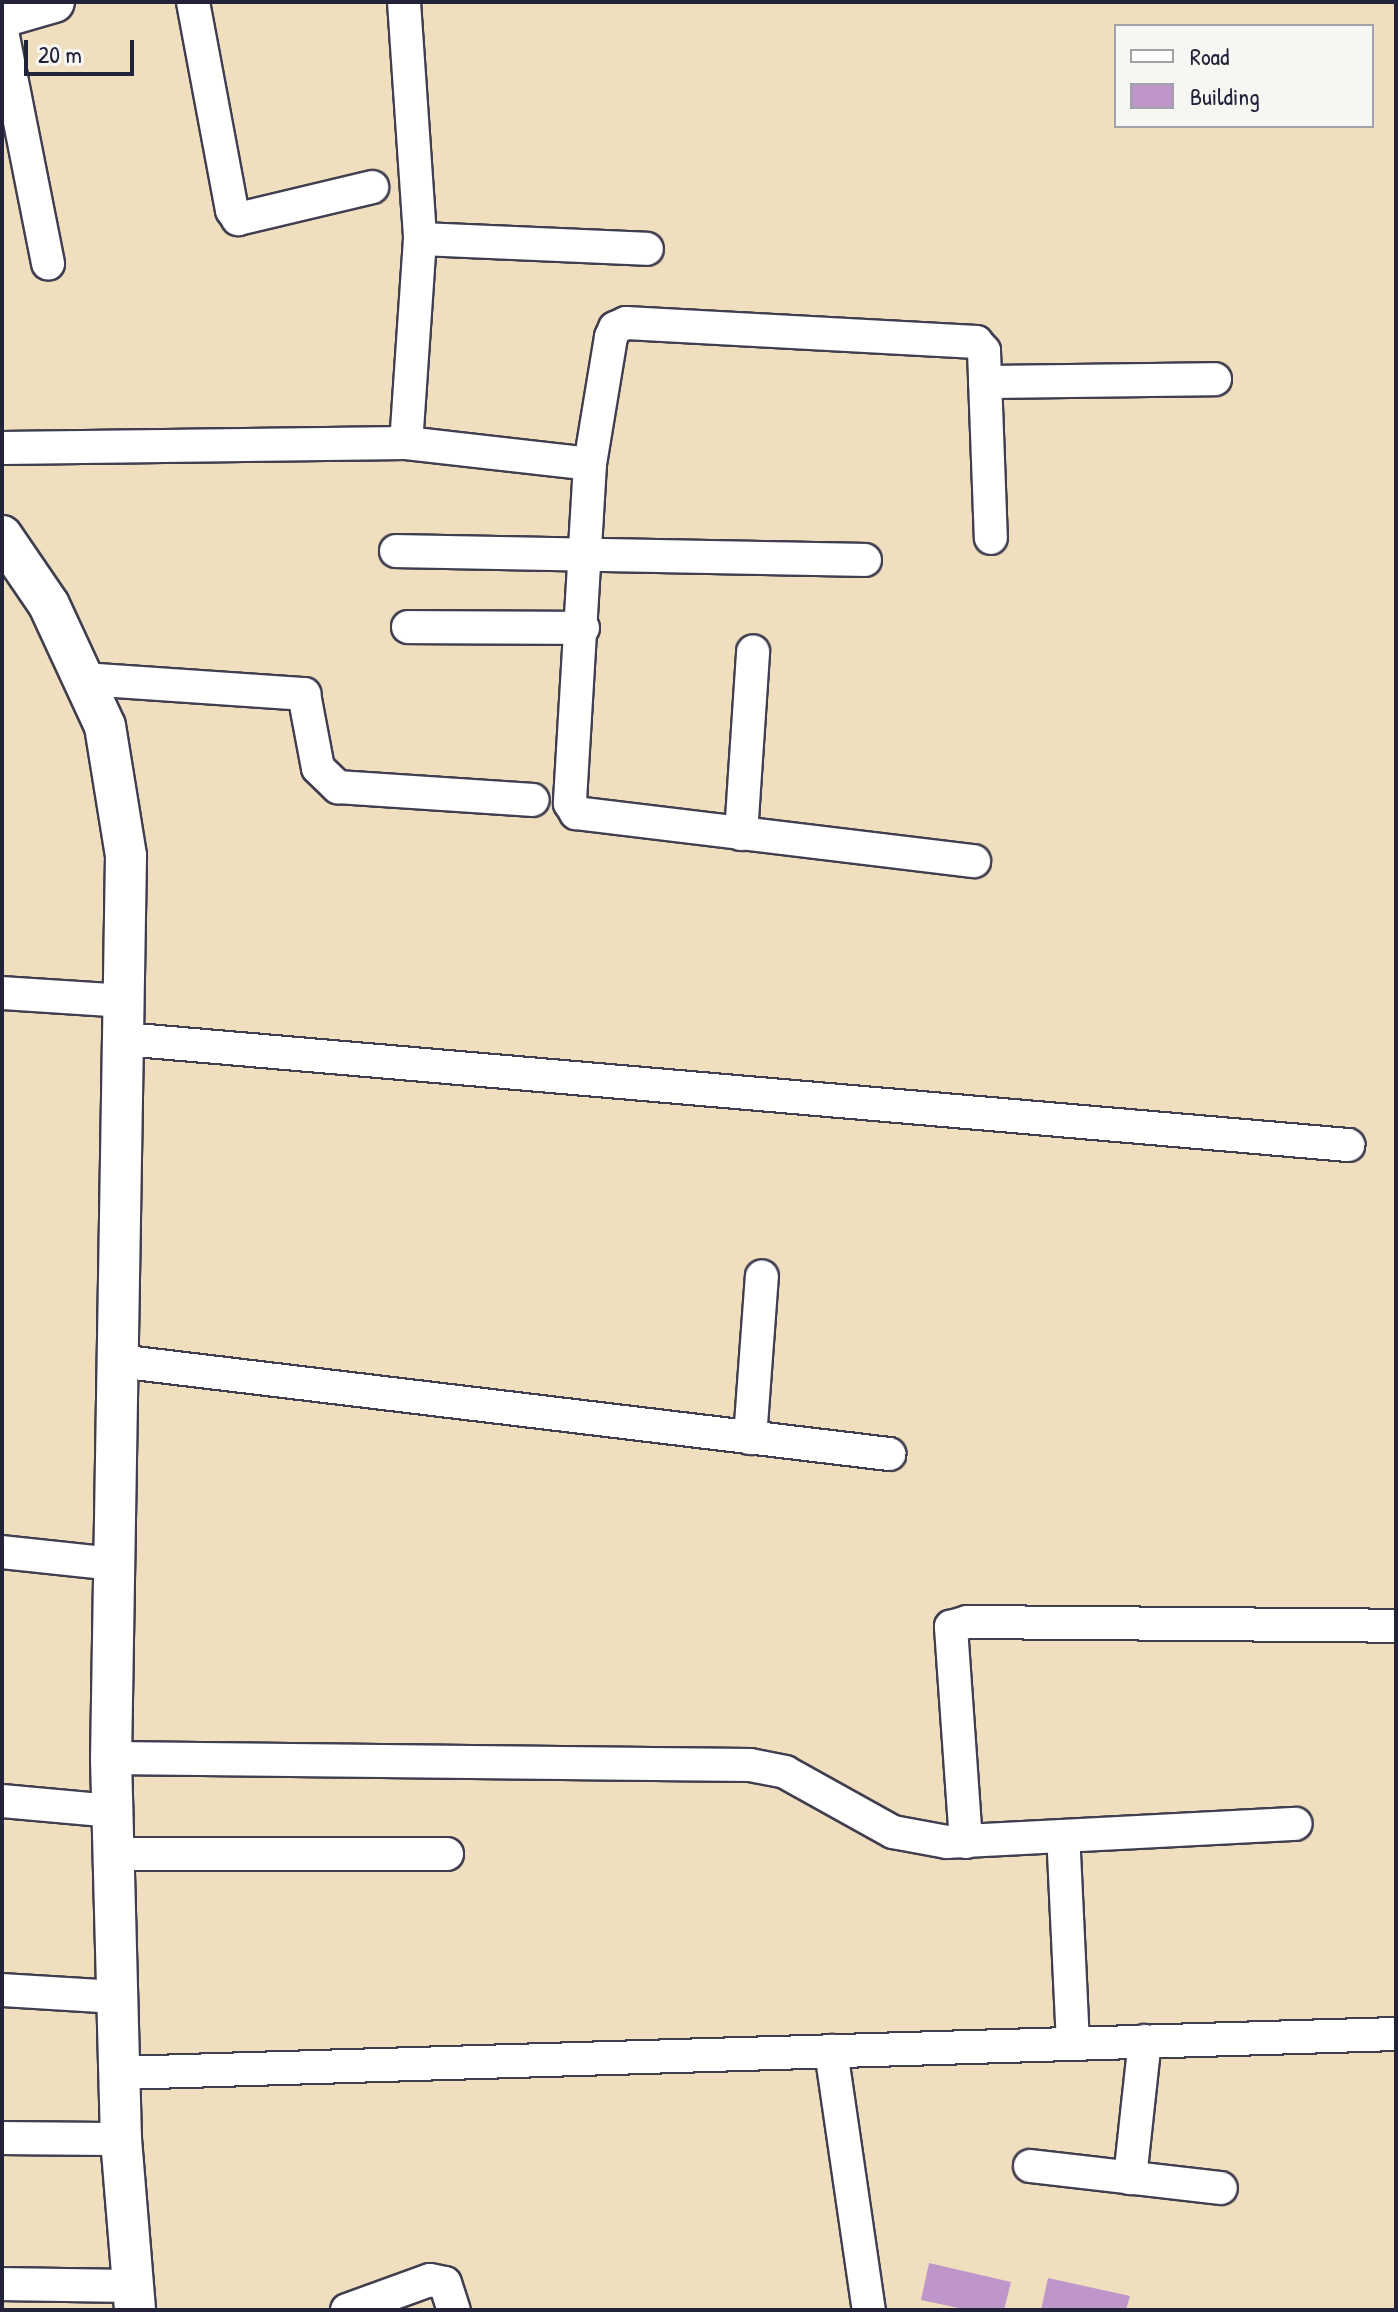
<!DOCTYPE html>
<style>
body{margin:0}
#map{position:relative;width:1398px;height:2312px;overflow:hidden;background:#efdfbf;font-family:"Patrick Hand",sans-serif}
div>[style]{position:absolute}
.building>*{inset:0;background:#bf96ca}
.roads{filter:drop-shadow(2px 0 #413e4f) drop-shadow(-2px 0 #413e4f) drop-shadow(0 2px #413e4f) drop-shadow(0 -2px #413e4f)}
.minor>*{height:32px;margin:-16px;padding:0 16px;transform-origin:16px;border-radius:16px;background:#fff}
.tertiary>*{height:40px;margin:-20px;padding:0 20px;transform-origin:20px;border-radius:20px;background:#fff}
span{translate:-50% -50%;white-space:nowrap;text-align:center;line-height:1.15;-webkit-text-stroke:6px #f6f6f2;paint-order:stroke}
.frame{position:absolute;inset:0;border:4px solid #22223b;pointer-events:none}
.legend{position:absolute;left:1114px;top:24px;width:260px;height:104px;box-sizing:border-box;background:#f6f6f2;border:2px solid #a1a1a9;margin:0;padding:10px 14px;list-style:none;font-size:24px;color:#22223b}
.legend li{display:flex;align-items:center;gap:16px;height:40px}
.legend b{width:40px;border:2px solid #a1a1a9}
.scale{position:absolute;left:24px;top:40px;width:110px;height:36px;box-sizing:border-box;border:4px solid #22223b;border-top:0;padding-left:10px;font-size:24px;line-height:28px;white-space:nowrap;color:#22223b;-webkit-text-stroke:6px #f6f6f2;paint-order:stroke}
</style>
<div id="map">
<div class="building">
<i style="clip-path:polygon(929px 2263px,1011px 2282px,1004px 2310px,968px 2310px,921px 2300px)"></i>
<i style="clip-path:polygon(1048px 2278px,1130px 2296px,1126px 2310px,1041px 2310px)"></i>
</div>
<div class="roads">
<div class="minor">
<i style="left:193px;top:2px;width:212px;rotate:79.4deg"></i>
<i style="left:232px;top:210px;width:11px;rotate:56deg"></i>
<i style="left:238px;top:219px;width:138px;rotate:-13.4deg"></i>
<i style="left:404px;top:2px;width:238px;rotate:86.1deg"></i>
<i style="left:420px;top:239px;width:204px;rotate:93.9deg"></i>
<i style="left:2px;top:31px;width:237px;rotate:78.8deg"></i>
<i style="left:420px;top:239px;width:227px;rotate:2.5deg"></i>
<i style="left:985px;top:382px;width:230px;rotate:-0.7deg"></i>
<i style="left:2px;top:448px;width:404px;rotate:-0.7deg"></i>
<i style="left:406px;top:443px;width:185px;rotate:6.5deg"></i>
<i style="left:590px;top:464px;width:340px;rotate:93.4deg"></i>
<i style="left:570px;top:803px;width:12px;rotate:59deg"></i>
<i style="left:576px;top:813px;width:401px;rotate:6.9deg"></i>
<i style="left:590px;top:464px;width:129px;rotate:-80.6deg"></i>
<i style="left:611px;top:337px;width:10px;rotate:-66deg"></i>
<i style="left:615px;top:328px;width:12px;rotate:-24deg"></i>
<i style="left:626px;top:323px;width:351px;rotate:3.1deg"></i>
<i style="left:976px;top:342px;width:12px;rotate:48deg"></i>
<i style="left:984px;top:351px;width:187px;rotate:87.9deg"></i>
<i style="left:396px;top:551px;width:469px;rotate:1.1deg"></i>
<i style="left:408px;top:627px;width:175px;rotate:0.3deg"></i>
<i style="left:84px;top:679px;width:221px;rotate:3.9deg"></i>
<i style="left:304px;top:694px;width:75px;rotate:79.3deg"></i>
<i style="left:318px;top:768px;width:28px;rotate:44deg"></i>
<i style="left:338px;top:787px;width:195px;rotate:3.8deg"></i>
<i style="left:741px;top:834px;width:183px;rotate:-86.2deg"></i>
<i style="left:2px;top:993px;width:123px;rotate:3.7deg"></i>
<i style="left:124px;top:1039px;width:1229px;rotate:4.95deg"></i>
<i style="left:118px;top:1361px;width:777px;rotate:6.88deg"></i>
<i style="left:750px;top:1438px;width:162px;rotate:-85.8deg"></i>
<i style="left:2px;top:1552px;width:114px;rotate:6.1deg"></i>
<i style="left:111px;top:1758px;width:639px;rotate:0.63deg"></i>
<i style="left:750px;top:1765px;width:36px;rotate:11deg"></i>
<i style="left:785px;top:1772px;width:124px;rotate:29.1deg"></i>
<i style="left:893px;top:1832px;width:55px;rotate:10.5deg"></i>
<i style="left:947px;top:1842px;width:349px;rotate:-3deg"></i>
<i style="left:2px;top:1801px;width:110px;rotate:5.2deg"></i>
<i style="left:966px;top:1842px;width:216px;rotate:-94deg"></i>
<i style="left:951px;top:1627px;width:17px;rotate:-17deg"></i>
<i style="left:967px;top:1622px;width:429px;rotate:0.5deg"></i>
<i style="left:1064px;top:1853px;width:191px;rotate:87.3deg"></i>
<i style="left:113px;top:1854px;width:334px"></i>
<i style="left:2px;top:1990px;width:115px;rotate:3.5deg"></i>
<i style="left:831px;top:2051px;width:262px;rotate:81.7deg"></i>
<i style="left:120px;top:2073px;width:1277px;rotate:-1.75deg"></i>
<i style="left:2px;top:2138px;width:119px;rotate:0.5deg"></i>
<i style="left:1030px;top:2166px;width:192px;rotate:6.6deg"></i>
<i style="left:1130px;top:2178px;width:138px;rotate:-83.8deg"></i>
<i style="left:2px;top:2284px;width:131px;rotate:0.9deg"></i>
<i style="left:347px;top:2310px;width:88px;rotate:-19.9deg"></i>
<i style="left:430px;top:2280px;width:15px;rotate:11deg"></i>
<i style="left:445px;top:2283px;width:28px;rotate:72deg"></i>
</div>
<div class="tertiary">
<i style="left:2px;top:17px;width:54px;rotate:-16.1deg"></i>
<i style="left:2px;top:536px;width:83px;rotate:55.7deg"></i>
<i style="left:49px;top:605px;width:133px;rotate:65.2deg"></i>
<i style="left:105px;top:726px;width:132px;rotate:80.8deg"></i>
<i style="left:126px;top:856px;width:902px;rotate:90.95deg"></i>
<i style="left:111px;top:1758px;width:381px;rotate:88.5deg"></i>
<i style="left:121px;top:2139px;width:172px;rotate:85.3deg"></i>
</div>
</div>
<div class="frame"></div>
<ul class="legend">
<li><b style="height:10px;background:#fff"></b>Road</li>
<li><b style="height:22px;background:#bf96ca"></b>Building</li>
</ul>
<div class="scale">20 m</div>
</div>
